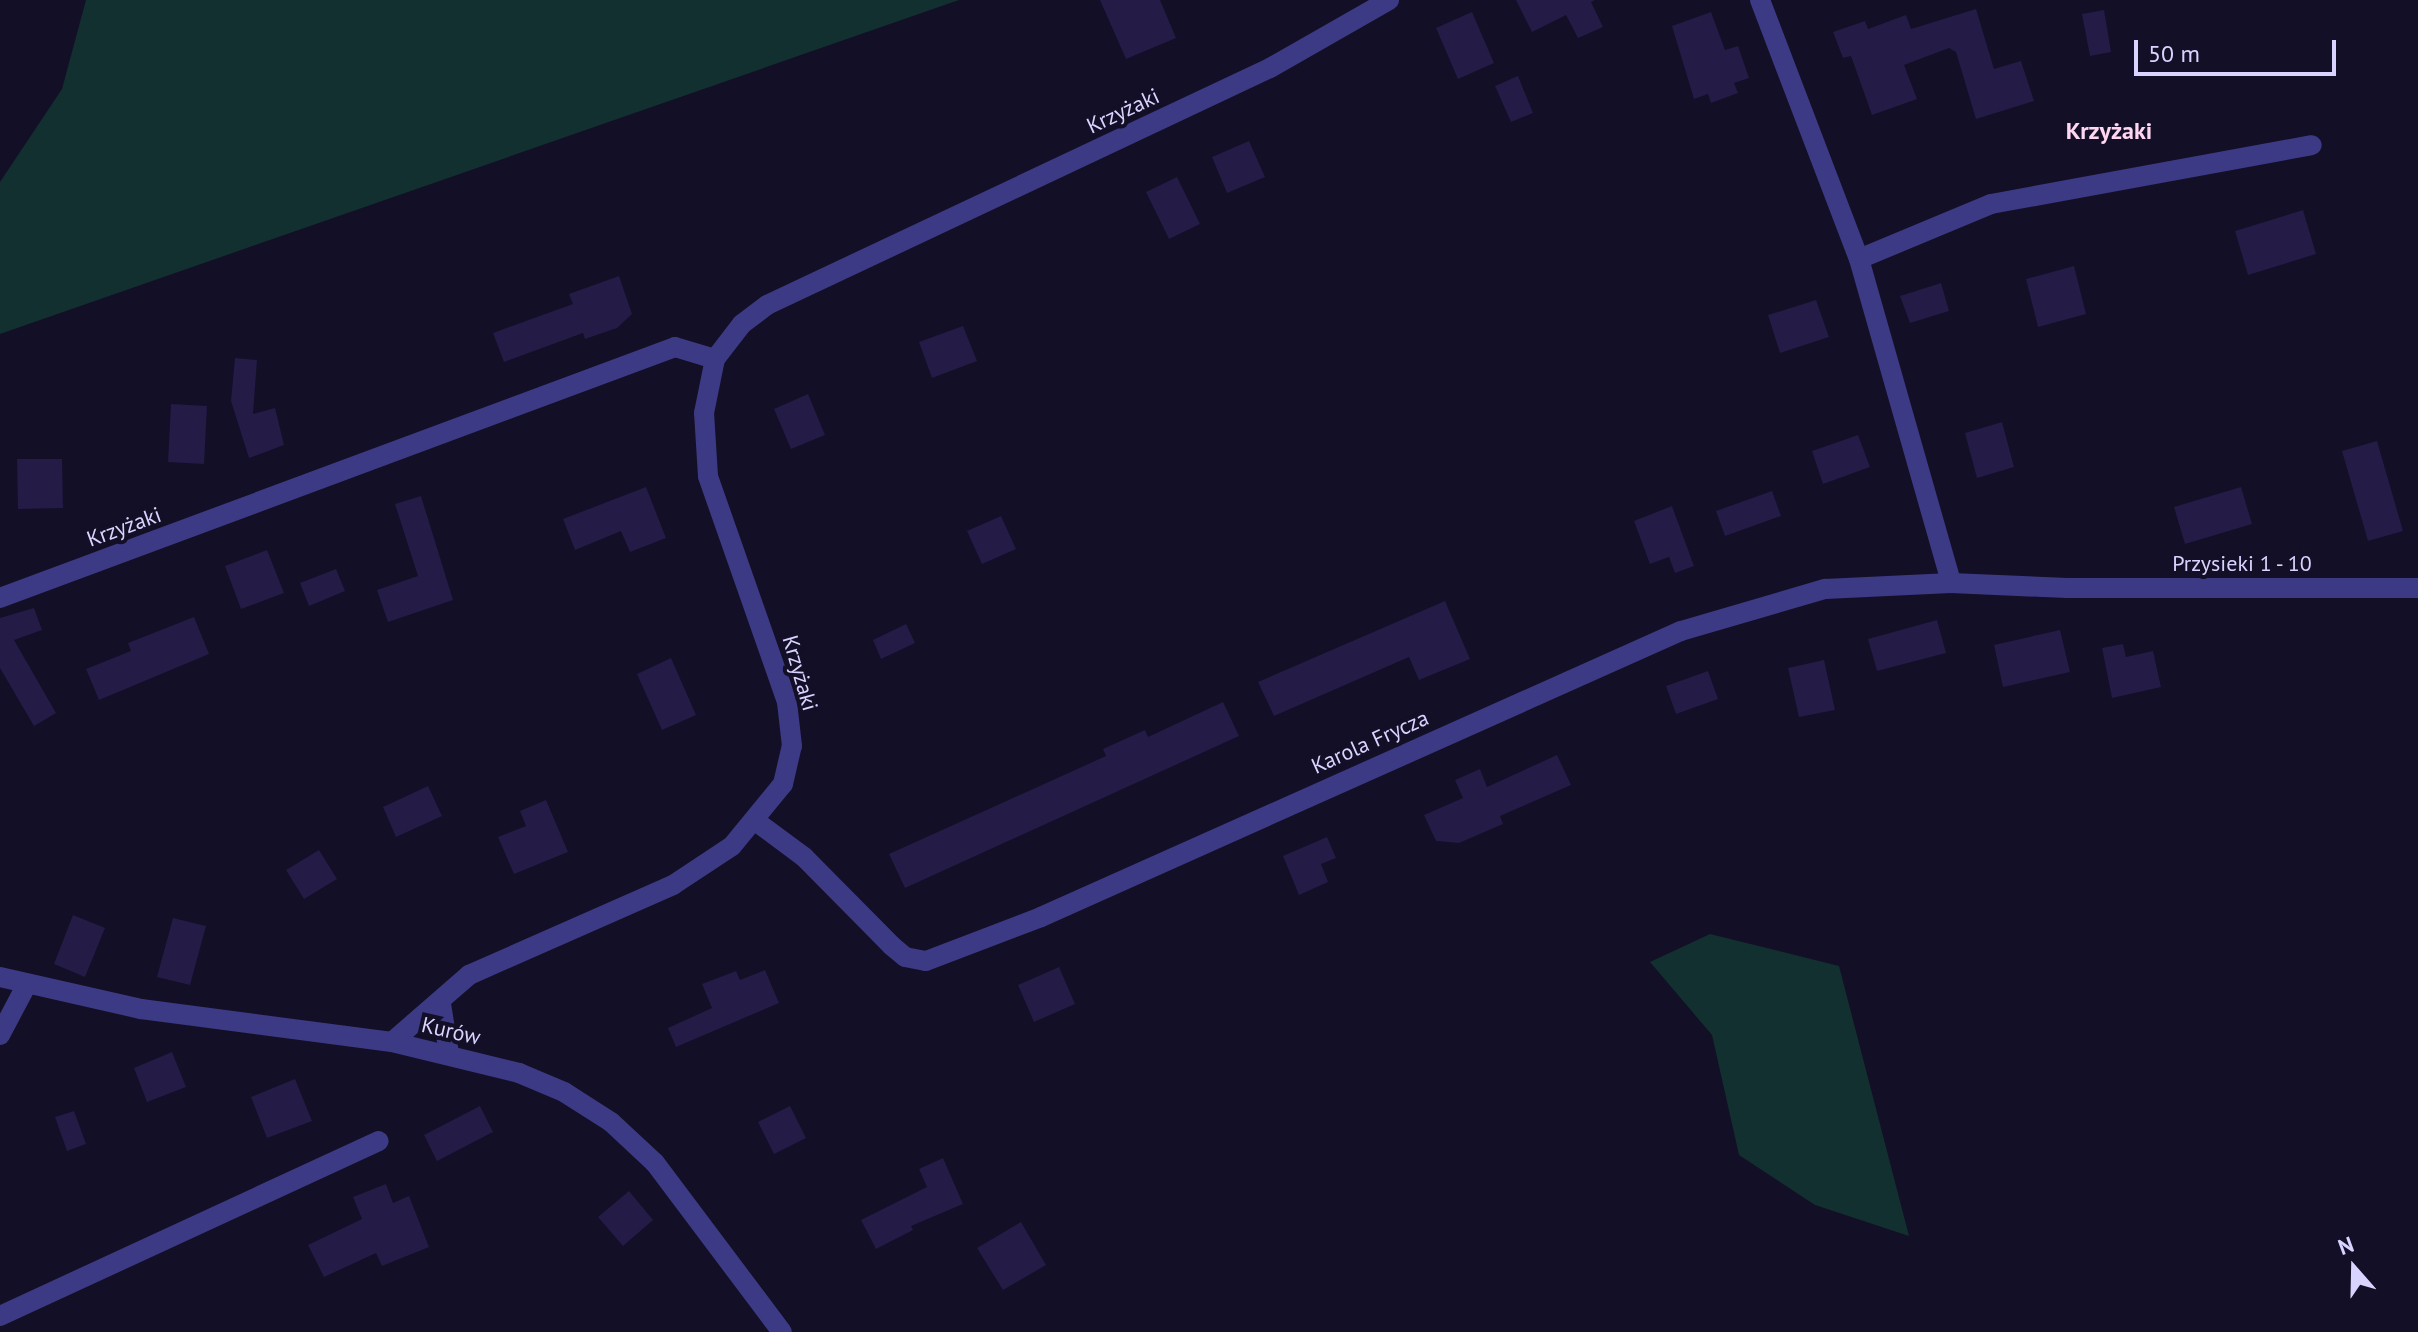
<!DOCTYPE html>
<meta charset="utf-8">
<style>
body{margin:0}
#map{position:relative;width:2418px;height:1332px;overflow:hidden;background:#130f26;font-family:"PT Sans",sans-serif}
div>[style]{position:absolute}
.green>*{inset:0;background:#12302f}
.building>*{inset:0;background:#241b47}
.minor>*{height:20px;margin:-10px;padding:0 10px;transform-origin:10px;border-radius:10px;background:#3d3a85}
span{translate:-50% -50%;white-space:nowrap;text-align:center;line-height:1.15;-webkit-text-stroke:8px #130f26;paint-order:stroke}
.street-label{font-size:22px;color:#d9d4ff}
.neighbourhood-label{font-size:24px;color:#ffd6f0;font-weight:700}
.north{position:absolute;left:2314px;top:1228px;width:80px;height:80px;-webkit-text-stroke:6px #130f26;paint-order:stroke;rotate:340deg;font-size:22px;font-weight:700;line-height:32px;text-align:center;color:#d9d4ff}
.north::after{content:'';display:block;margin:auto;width:28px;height:36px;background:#d9d4ff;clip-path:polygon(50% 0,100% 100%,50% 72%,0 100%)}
.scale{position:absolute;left:2134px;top:40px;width:202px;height:36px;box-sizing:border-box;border:4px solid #d9d4ff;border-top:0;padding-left:10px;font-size:24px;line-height:28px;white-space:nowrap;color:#d9d4ff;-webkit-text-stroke:6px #130f26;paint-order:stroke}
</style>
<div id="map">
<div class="green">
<i style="clip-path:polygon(86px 0,959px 0,0 334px,0 182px,62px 89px)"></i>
<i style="clip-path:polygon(1710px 934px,1839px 966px,1909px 1236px,1815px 1205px,1739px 1155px,1712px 1035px,1650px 962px)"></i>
</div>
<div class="building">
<i style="clip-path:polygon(1100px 0,1160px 0,1176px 38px,1126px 59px)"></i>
<i style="clip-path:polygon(1516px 0,1595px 0,1591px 2px,1603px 27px,1578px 38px,1566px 15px,1532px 32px)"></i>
<i style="clip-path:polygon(1976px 9px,1994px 69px,2021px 61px,2034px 101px,1976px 119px,1956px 52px,1949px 48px,1904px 65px,1917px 99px,1872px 115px,1851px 56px,1843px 58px,1833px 32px,1865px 21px,1868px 29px,1906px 15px,1911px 29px)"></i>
<i style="clip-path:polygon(2104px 10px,2111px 52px,2090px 56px,2082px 14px)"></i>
<i style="clip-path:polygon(1472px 12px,1494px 63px,1458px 79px,1436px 28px)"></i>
<i style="clip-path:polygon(1711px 12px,1725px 50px,1738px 46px,1749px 78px,1734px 83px,1738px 93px,1711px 103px,1708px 94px,1694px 99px,1672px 26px)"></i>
<i style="clip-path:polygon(1518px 76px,1533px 113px,1511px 122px,1495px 86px)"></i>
<i style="clip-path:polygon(1249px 141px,1265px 177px,1227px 193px,1212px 157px)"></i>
<i style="clip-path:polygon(1177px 177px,1200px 224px,1169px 239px,1146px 192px)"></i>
<i style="clip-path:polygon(2303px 210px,2316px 254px,2248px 275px,2235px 231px)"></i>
<i style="clip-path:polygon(2074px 266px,2086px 314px,2038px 327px,2026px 279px)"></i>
<i style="clip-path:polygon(619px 276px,632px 314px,617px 328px,585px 339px,583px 333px,504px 362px,493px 333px,573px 304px,569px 294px)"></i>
<i style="clip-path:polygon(1941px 283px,1949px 311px,1910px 323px,1900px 296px)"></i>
<i style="clip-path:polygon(1816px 300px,1829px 337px,1780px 353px,1768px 315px)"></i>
<i style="clip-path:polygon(963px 326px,977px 361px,932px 378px,919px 342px)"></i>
<i style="clip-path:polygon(235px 358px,257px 360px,253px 414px,275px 408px,284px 445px,249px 458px,231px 401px)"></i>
<i style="clip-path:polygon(808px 394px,825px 435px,791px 449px,774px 409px)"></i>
<i style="clip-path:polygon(171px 404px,207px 406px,204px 464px,168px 462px)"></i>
<i style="clip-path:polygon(2002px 422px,2014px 467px,1977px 478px,1965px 433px)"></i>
<i style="clip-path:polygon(1858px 435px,1870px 467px,1823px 484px,1812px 451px)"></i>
<i style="clip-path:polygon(2377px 441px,2403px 531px,2368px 541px,2342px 451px)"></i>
<i style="clip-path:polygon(17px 459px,62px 459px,63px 508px,18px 509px)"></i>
<i style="clip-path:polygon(646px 487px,666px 538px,630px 552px,621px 531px,575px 550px,563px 519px)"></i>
<i style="clip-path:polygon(2241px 487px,2252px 524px,2185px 544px,2174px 507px)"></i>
<i style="clip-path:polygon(1772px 491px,1781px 516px,1725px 536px,1716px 511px)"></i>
<i style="clip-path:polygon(421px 496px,453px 600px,388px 622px,377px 590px,418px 576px,395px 504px)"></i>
<i style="clip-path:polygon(1672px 506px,1694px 566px,1675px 573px,1669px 557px,1650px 564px,1634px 521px)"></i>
<i style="clip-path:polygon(1001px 516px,1016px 549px,982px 564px,967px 531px)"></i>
<i style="clip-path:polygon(267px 550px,284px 593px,241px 609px,225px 566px)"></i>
<i style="clip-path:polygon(336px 569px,345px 591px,309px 606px,300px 583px)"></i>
<i style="clip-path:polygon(1445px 601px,1470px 659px,1419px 680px,1409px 657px,1274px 716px,1258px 682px)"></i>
<i style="clip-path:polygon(34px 608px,42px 630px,14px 640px,56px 713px,34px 726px,0 668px,0 618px)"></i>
<i style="clip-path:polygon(194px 617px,209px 654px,99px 700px,86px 669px,131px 651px,128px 643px)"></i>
<i style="clip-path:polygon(1937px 620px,1946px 653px,1877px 671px,1868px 639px)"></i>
<i style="clip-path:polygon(906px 624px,915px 643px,881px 659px,873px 640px)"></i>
<i style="clip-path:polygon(2060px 630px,2070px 672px,2003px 687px,1994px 645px)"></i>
<i style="clip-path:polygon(2123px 644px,2126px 657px,2153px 651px,2161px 687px,2112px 698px,2102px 648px)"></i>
<i style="clip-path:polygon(671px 658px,696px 715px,662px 730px,637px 674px)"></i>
<i style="clip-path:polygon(1824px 660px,1835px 710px,1799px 717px,1788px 668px)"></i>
<i style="clip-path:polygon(1708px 671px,1718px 699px,1676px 714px,1666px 686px)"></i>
<i style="clip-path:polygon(1223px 702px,1239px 736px,905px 888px,889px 854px,1106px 756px,1103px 749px,1145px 730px,1148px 737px)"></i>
<i style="clip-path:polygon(1557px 755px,1571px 785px,1500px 816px,1503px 824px,1459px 843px,1436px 841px,1424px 815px,1463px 798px,1455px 780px,1480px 769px,1487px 787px)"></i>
<i style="clip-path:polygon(428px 786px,442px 816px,396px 837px,383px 807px)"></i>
<i style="clip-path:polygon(546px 800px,568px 852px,514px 874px,498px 837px,526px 826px,520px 811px)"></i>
<i style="clip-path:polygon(1327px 837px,1336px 858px,1321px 864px,1328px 882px,1299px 895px,1283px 856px)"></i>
<i style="clip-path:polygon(319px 850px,337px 879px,304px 899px,286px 870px)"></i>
<i style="clip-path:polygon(73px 915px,105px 928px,85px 977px,54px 964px)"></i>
<i style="clip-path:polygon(173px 918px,206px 926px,190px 985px,157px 977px)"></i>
<i style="clip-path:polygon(1059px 967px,1075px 1004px,1034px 1022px,1018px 985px)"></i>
<i style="clip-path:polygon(765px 970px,779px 1003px,676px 1047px,668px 1028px,712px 1008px,702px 984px,736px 971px,740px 980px)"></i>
<i style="clip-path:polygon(172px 1052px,186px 1087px,147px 1102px,134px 1068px)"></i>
<i style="clip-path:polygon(295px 1079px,312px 1121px,267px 1138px,251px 1097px)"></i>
<i style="clip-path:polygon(480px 1106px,493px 1132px,437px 1161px,424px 1135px)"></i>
<i style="clip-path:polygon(790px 1106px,806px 1138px,774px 1154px,758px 1122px)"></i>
<i style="clip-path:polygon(74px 1111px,86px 1144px,67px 1151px,55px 1117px)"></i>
<i style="clip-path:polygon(943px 1158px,963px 1204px,911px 1226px,913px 1230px,876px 1249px,861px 1220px,927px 1187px,919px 1169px)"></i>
<i style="clip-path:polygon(386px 1184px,393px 1203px,409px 1196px,429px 1247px,382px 1266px,376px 1253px,324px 1277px,308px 1245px,362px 1219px,353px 1197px)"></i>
<i style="clip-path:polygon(629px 1191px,653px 1220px,623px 1246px,598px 1217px)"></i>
<i style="clip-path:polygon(1021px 1222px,1046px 1265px,1003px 1290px,977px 1248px)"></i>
</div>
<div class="minor">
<i style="left:1760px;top:0;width:277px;rotate:69.1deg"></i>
<i style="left:1859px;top:259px;width:337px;rotate:74.1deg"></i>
<i style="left:1859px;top:259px;width:143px;rotate:-22.6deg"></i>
<i style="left:1991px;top:204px;width:326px;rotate:-10.4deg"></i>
<i style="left:0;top:598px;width:720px;rotate:-20.4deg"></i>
<i style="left:675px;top:347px;width:42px;rotate:16.7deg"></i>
<i style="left:754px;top:820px;width:62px;rotate:36.5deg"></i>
<i style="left:804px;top:857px;width:125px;rotate:45.3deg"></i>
<i style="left:892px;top:946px;width:17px;rotate:40deg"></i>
<i style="left:905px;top:957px;width:21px;rotate:11deg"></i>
<i style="left:926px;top:961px;width:123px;rotate:-20.9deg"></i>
<i style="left:1041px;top:917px;width:701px;rotate:-24.08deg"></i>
<i style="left:1681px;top:631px;width:150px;rotate:-16.3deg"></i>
<i style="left:1825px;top:589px;width:126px;rotate:-2.7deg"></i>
<i style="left:1951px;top:583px;width:116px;rotate:2.5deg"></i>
<i style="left:2067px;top:588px;width:351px"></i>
<i style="left:0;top:977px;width:145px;rotate:12.8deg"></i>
<i style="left:141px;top:1009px;width:253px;rotate:7.5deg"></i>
<i style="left:392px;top:1042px;width:131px;rotate:13.7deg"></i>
<i style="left:519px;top:1073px;width:49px;rotate:22.9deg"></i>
<i style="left:564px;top:1092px;width:56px;rotate:32.6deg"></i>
<i style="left:611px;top:1122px;width:60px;rotate:43deg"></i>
<i style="left:655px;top:1163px;width:211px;rotate:53.1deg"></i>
<i style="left:441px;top:1004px;width:51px;rotate:80.9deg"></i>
<i style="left:0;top:1035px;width:58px;rotate:-62.1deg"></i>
<i style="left:392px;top:1042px;width:102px;rotate:-41deg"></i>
<i style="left:469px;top:975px;width:223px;rotate:-23.8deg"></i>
<i style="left:673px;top:885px;width:71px;rotate:-33.5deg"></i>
<i style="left:732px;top:846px;width:80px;rotate:-50.6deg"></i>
<i style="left:783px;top:784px;width:39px;rotate:-77deg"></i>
<i style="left:792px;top:746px;width:44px;rotate:-96.5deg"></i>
<i style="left:787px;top:702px;width:239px;rotate:-109.3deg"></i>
<i style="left:708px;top:476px;width:63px;rotate:-93.6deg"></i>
<i style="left:704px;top:413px;width:55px;rotate:-78.5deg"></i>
<i style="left:715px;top:359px;width:44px;rotate:-52.4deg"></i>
<i style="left:742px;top:324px;width:31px;rotate:-37deg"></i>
<i style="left:767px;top:305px;width:556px;rotate:-25.23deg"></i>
<i style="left:1270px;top:68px;width:137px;rotate:-29.7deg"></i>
<i style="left:0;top:1316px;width:417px;rotate:-24.8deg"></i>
</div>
<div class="street-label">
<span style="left:1123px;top:111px;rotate:-25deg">Krzyżaki</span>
<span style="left:124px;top:527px;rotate:-20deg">Krzyżaki</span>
<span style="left:2242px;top:564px">Przysieki 1 - 10</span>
<span style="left:800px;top:673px;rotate:74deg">Krzyżaki</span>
<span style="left:1370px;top:742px;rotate:-24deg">Karola Frycza</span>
<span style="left:451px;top:1031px;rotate:13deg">Kurów</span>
</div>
<div class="neighbourhood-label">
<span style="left:2109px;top:131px">Krzyżaki</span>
</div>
<div class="north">N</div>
<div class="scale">50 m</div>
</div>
